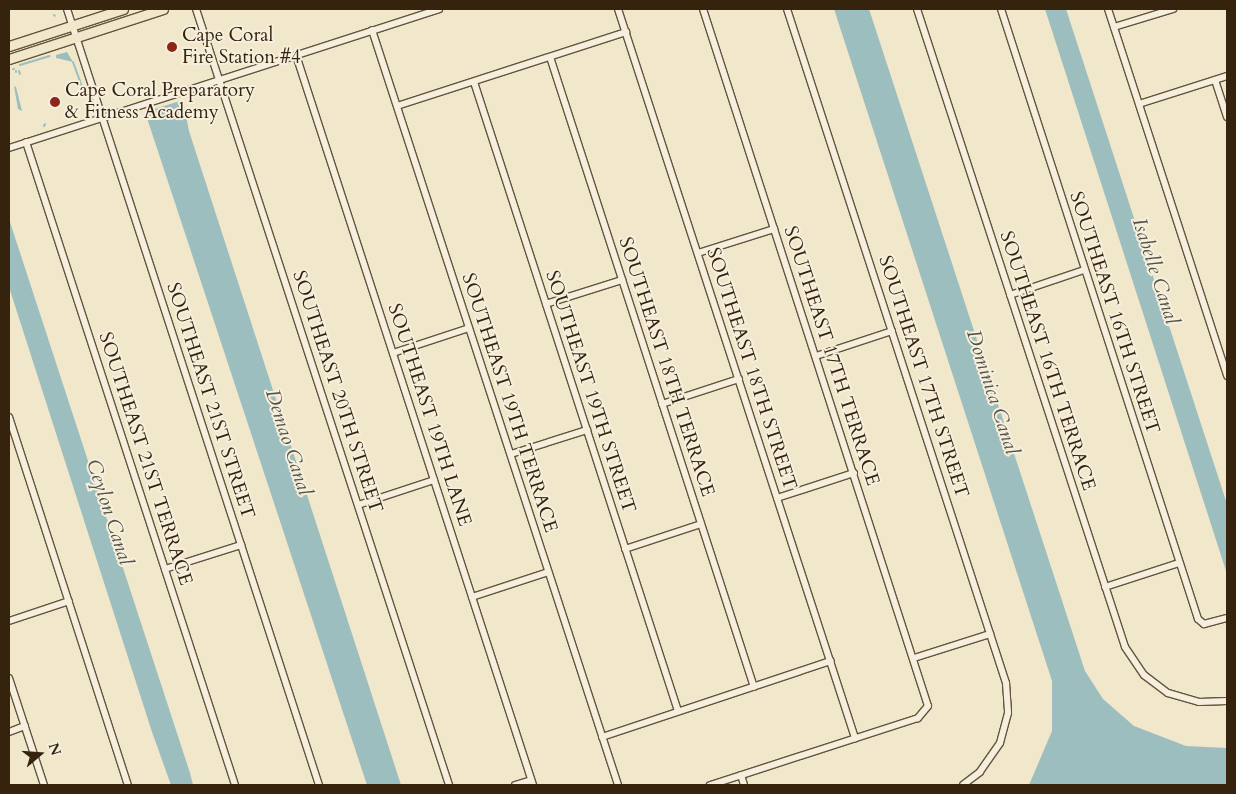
<!DOCTYPE html>
<style>
body{margin:0}
#map{position:relative;width:1236px;height:794px;overflow:hidden;background:#f1e7ca;font-family:Cardo,serif}
div>[style]{position:absolute}
.water>*{inset:0;background:#9dbebf}
.stream>*{height:2px;margin:-1px;padding:0 1px;transform-origin:1px;border-radius:1px;background:#9dbebf}
.roads{filter:drop-shadow(1px 0 #64543d) drop-shadow(-1px 0 #64543d) drop-shadow(0 1px #64543d) drop-shadow(0 -1px #64543d)}
.minor>*{height:6px;margin:-3px;padding:0 3px;transform-origin:3px;border-radius:3px;background:#f6efdd}
.major>*{height:9px;margin:-4.5px;padding:0 4.5px;transform-origin:4.5px;border-radius:4.5px;background:#f1e7ca}
.dots>*{width:14px;height:14px;translate:-50% -50%;box-sizing:border-box;border:2px solid #f6efdd;border-radius:50%}
span{translate:-50% -50%;white-space:nowrap;text-align:center;line-height:1.15;-webkit-text-stroke:4px #f6efdd;paint-order:stroke}
.poi-label{font-size:19px;color:#35230e}
.left{translate:0 -50%;text-align:left}
.street-label{font-size:19px;color:#35230e}
.water-label{font-size:20px;color:#545243;font-style:italic}
.frame{position:absolute;inset:0;border:10px solid #35230e;pointer-events:none}
.north{position:absolute;left:15px;top:729px;width:50px;height:50px;-webkit-text-stroke:4px #f6efdd;paint-order:stroke;rotate:72deg;font-size:14px;font-weight:700;line-height:20px;text-align:center;color:#35230e}
.north::after{content:'';display:block;margin:auto;width:18px;height:22px;background:#35230e;clip-path:polygon(50% 0,100% 100%,50% 72%,0 100%)}
</style>
<div id="map">
<div class="water">
<i style="clip-path:polygon(834px 9px,869px 9px,1085px 671px,1103px 699px,1134px 726px,1186px 746px,1227px 748px,1227px 784px,1029px 785px,1052px 731px,1052px 681px)"></i>
<i style="clip-path:polygon(1045px 9px,1066px 9px,1227px 504px,1227px 574px)"></i>
<i style="clip-path:polygon(67px 52px,73px 62px,56px 58px,56px 55px)"></i>
<i style="clip-path:polygon(14px 86px,16px 87px,22px 111px,18px 109px)"></i>
<i style="clip-path:polygon(183px 100px,189px 131px,401px 785px,367px 785px,145px 112px)"></i>
<i style="clip-path:polygon(9px 219px,190px 773px,193px 785px,171px 785px,152px 732px,9px 287px)"></i>
</div>
<div class="stream">
<i style="left:54px;top:15px;width:1px;rotate:45deg"></i>
<i style="left:73px;top:62px;width:30px;rotate:70deg"></i>
<i style="left:20px;top:65px;width:31px;rotate:-17deg"></i>
<i style="left:13px;top:69px;width:1px"></i>
<i style="left:16px;top:71px;width:1px;rotate:90deg"></i>
<i style="left:19px;top:71px;width:3px;rotate:72deg"></i>
<i style="left:44px;top:126px;width:2px;rotate:-63deg"></i>
</div>
<div class="roads">
<div class="minor">
<i style="left:67px;top:9px;width:816px;rotate:72.01deg"></i>
<i style="left:196px;top:9px;width:816px;rotate:71.94deg"></i>
<i style="left:618px;top:9px;width:767px;rotate:71.99deg"></i>
<i style="left:703px;top:9px;width:732px;rotate:72.11deg"></i>
<i style="left:928px;top:706px;width:16px;rotate:130deg"></i>
<i style="left:918px;top:718px;width:219px;rotate:162.1deg"></i>
<i style="left:787px;top:9px;width:709px;rotate:72deg"></i>
<i style="left:1006px;top:683px;width:30px;rotate:86deg"></i>
<i style="left:1008px;top:713px;width:31px;rotate:105deg"></i>
<i style="left:1000px;top:743px;width:35px;rotate:125deg"></i>
<i style="left:980px;top:772px;width:21px;rotate:143deg"></i>
<i style="left:917px;top:9px;width:671px;rotate:71.94deg"></i>
<i style="left:1125px;top:647px;width:34px;rotate:56deg"></i>
<i style="left:1144px;top:675px;width:30px;rotate:37deg"></i>
<i style="left:1168px;top:693px;width:32px;rotate:16deg"></i>
<i style="left:1199px;top:702px;width:28px;rotate:-2deg"></i>
<i style="left:1001px;top:9px;width:641px;rotate:72.1deg"></i>
<i style="left:1198px;top:619px;width:8px;rotate:40deg"></i>
<i style="left:1204px;top:624px;width:24px;rotate:-15deg"></i>
<i style="left:1108px;top:9px;width:386px;rotate:72deg"></i>
<i style="left:1114px;top:27px;width:62px;rotate:-17deg"></i>
<i style="left:372px;top:30px;width:794px;rotate:71.95deg"></i>
<i style="left:296px;top:55px;width:768px;rotate:72.01deg"></i>
<i style="left:550px;top:57px;width:662px;rotate:72.06deg"></i>
<i style="left:1215px;top:80px;width:39px;rotate:72deg"></i>
<i style="left:474px;top:82px;width:661px;rotate:72.03deg"></i>
<i style="left:1139px;top:104px;width:92px;rotate:-17.7deg"></i>
<i style="left:397px;top:106px;width:241px;rotate:-17.9deg"></i>
<i style="left:26px;top:142px;width:676px;rotate:71.99deg"></i>
<i style="left:9px;top:148px;width:452px;rotate:-17.9deg"></i>
<i style="left:698px;top:253px;width:80px;rotate:-17.5deg"></i>
<i style="left:1010px;top:295px;width:78px;rotate:-18.7deg"></i>
<i style="left:546px;top:304px;width:80px;rotate:-17.5deg"></i>
<i style="left:393px;top:353px;width:80px;rotate:-18.2deg"></i>
<i style="left:816px;top:356px;width:80px;rotate:-18.2deg"></i>
<i style="left:662px;top:404px;width:81px;rotate:-18deg"></i>
<i style="left:9px;top:417px;width:387px;rotate:72.1deg"></i>
<i style="left:511px;top:454px;width:80px;rotate:-17.5deg"></i>
<i style="left:777px;top:498px;width:81px;rotate:-18deg"></i>
<i style="left:358px;top:505px;width:80px;rotate:-18.2deg"></i>
<i style="left:625px;top:549px;width:80px;rotate:-18.2deg"></i>
<i style="left:165px;top:569px;width:80px;rotate:-17.5deg"></i>
<i style="left:1105px;top:587px;width:78px;rotate:-18deg"></i>
<i style="left:472px;top:597px;width:80px;rotate:-18.2deg"></i>
<i style="left:9px;top:621px;width:63px;rotate:-18.4deg"></i>
<i style="left:914px;top:658px;width:80px;rotate:-17.5deg"></i>
<i style="left:9px;top:678px;width:113px;rotate:71.9deg"></i>
<i style="left:9px;top:732px;width:17px;rotate:-21deg"></i>
<i style="left:602px;top:737px;width:241px;rotate:-18.4deg"></i>
<i style="left:741px;top:775px;width:10px;rotate:73deg"></i>
<i style="left:515px;top:785px;width:17px;rotate:-17deg"></i>
</div>
<div class="major">
<i style="left:9px;top:46px;width:120px;rotate:-18deg"></i>
<i style="left:9px;top:59px;width:162px;rotate:-18deg"></i>
</div>
</div>
<div class="dots">
<i style="left:172px;top:47px;background:#8f2418"></i>
<i style="left:55px;top:102px;background:#8f2418"></i>
</div>
<div class="poi-label">
<span class="left" style="left:182px;top:47px">Cape Coral<br>Fire Station #4</span>
<span class="left" style="left:65px;top:102px">Cape Coral Preparatory<br>&amp; Fitness Academy</span>
</div>
<div class="street-label">
<span style="left:1114px;top:313px;rotate:72deg">SOUTHEAST 16TH STREET</span>
<span style="left:831px;top:356px;rotate:72deg">SOUTHEAST 17TH TERRACE</span>
<span style="left:1047px;top:361px;rotate:72deg">SOUTHEAST 16TH TERRACE</span>
<span style="left:666px;top:367px;rotate:72deg">SOUTHEAST 18TH TERRACE</span>
<span style="left:751px;top:369px;rotate:72deg">SOUTHEAST 18TH STREET</span>
<span style="left:923px;top:377px;rotate:72deg">SOUTHEAST 17TH STREET</span>
<span style="left:337px;top:392px;rotate:72deg">SOUTHEAST 20TH STREET</span>
<span style="left:590px;top:392px;rotate:72deg">SOUTHEAST 19TH STREET</span>
<span style="left:210px;top:401px;rotate:72deg">SOUTHEAST 21ST STREET</span>
<span style="left:509px;top:403px;rotate:72deg">SOUTHEAST 19TH TERRACE</span>
<span style="left:429px;top:415px;rotate:72deg">SOUTHEAST 19TH LANE</span>
<span style="left:145px;top:459px;rotate:72deg">SOUTHEAST 21ST TERRACE</span>
</div>
<div class="water-label">
<span style="left:1156px;top:271px;rotate:72deg">Isabelle Canal</span>
<span style="left:993px;top:392px;rotate:72deg">Dominica Canal</span>
<span style="left:289px;top:442px;rotate:72deg">Demao Canal</span>
<span style="left:110px;top:512px;rotate:72deg">Ceylon Canal</span>
</div>
<div class="frame"></div>
<div class="north">N</div>
</div>
